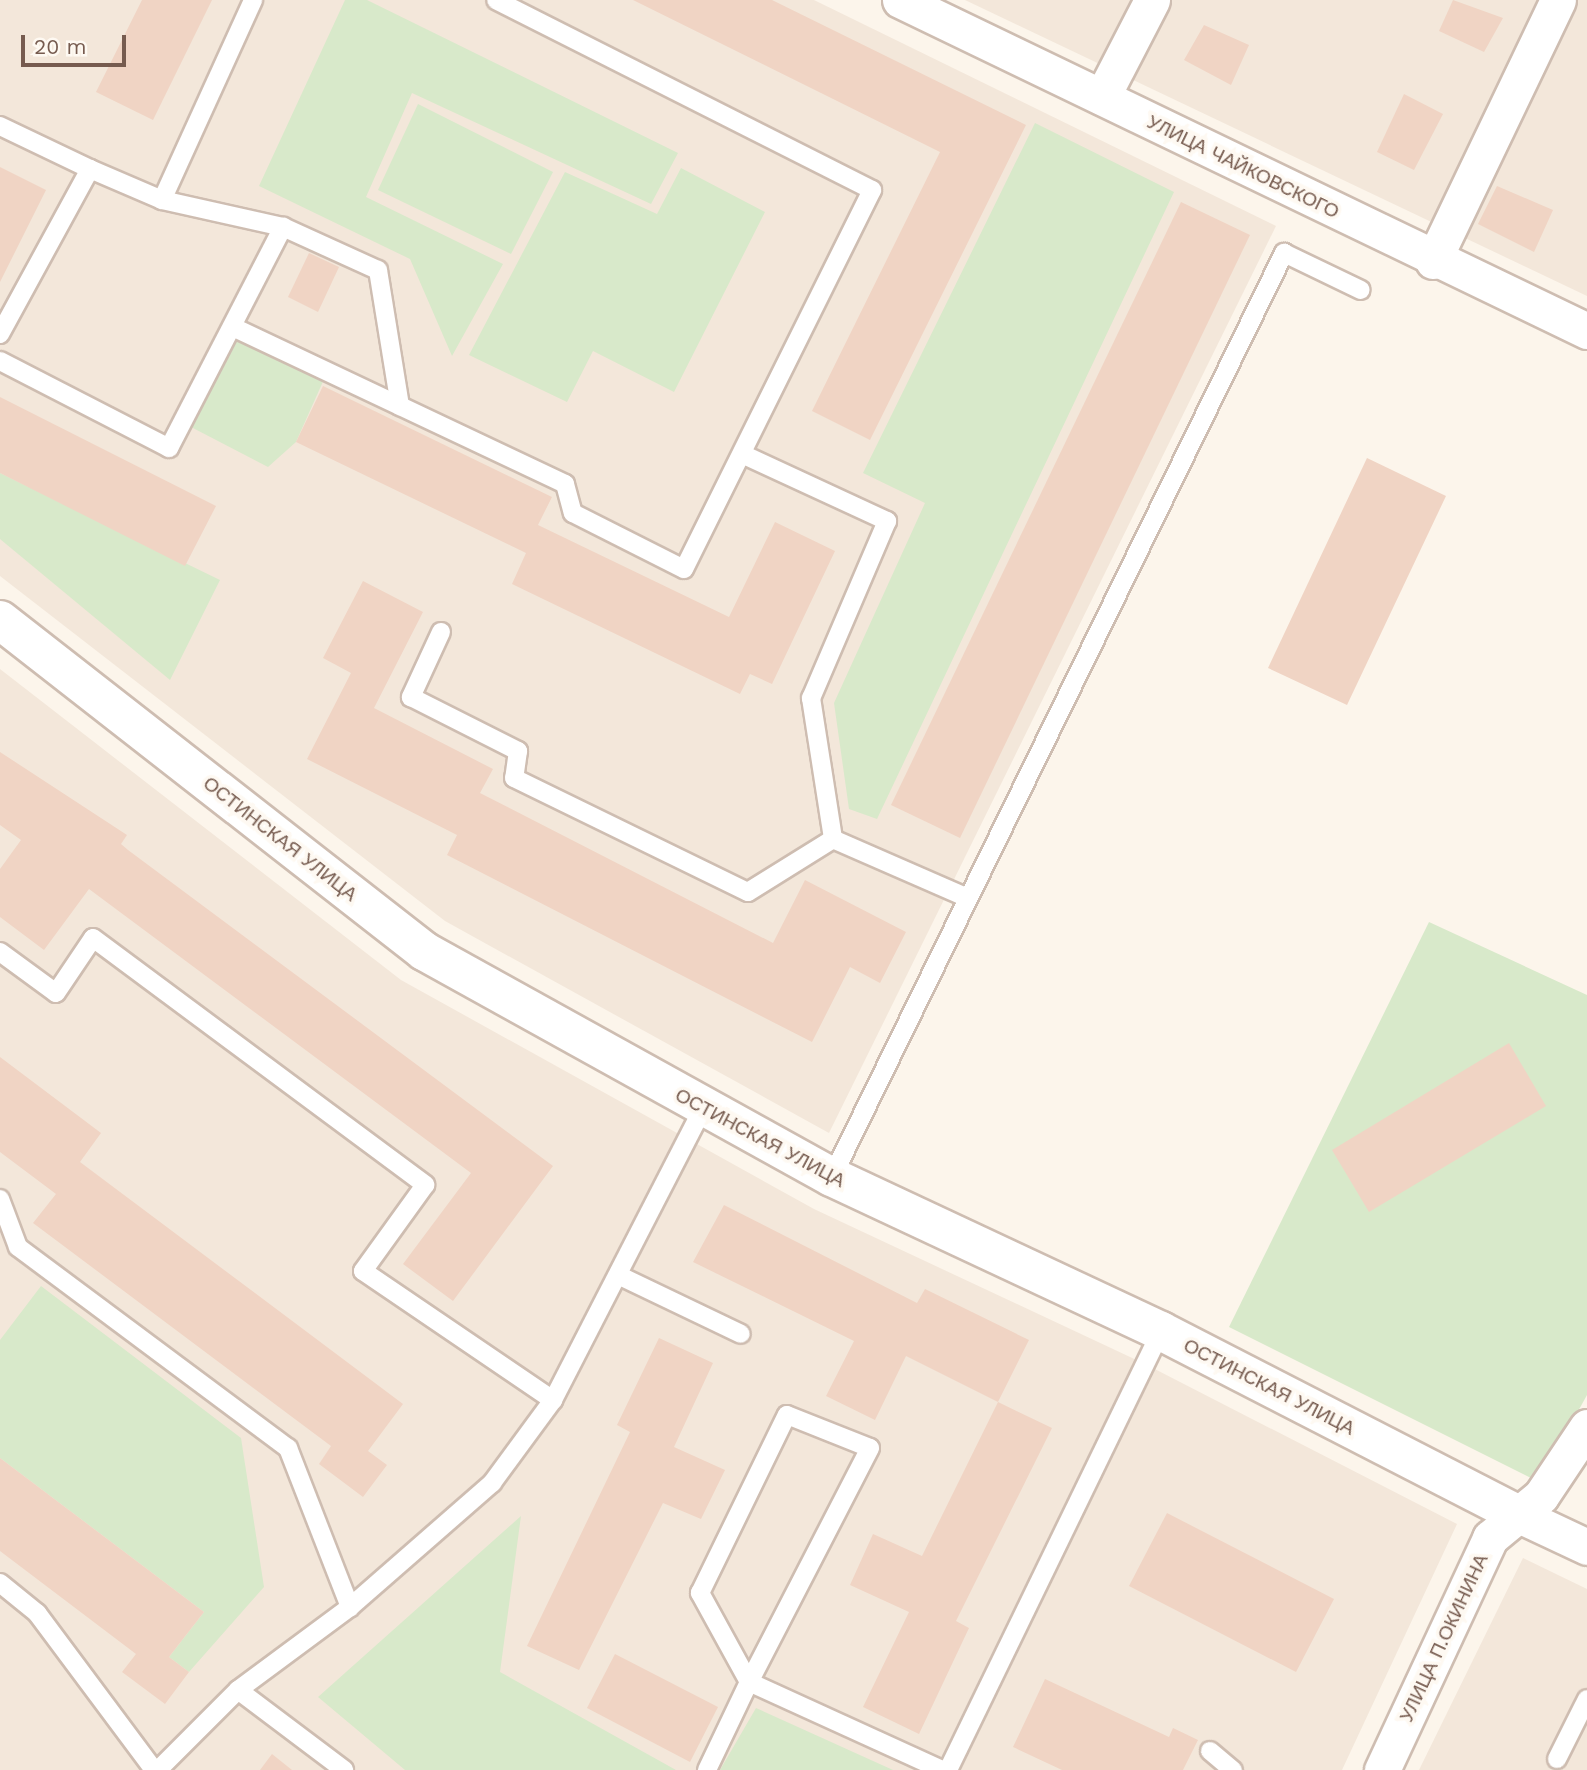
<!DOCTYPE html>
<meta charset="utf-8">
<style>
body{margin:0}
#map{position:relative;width:1587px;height:1770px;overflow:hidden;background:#fcf5eb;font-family:"Work Sans",sans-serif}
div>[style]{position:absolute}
.residential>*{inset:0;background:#f3e7da}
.green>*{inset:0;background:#d8e9ca}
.building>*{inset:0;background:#f0d4c4}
.roads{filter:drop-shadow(2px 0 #cebdb1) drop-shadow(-2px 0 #cebdb1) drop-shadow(0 2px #cebdb1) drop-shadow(0 -2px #cebdb1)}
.service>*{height:18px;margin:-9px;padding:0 9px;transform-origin:9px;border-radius:9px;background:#fff}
.minor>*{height:35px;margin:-17.5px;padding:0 17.5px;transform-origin:17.5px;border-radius:17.5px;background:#fff}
.tertiary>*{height:38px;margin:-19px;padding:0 19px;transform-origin:19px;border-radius:19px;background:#fff}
span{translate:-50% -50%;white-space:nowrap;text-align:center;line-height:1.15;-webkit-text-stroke:7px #fef9f2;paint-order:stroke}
.street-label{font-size:19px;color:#765b4f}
.scale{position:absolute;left:21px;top:35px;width:105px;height:32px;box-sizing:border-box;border:4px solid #765b4f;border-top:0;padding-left:9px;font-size:21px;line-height:24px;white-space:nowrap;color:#765b4f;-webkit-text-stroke:5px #fef9f2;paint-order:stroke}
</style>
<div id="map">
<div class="residential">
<i style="clip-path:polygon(0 0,814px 0,1276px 226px,829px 1133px,445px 921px,0 576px)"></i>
<i style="clip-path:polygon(965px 0,1587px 0,1587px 296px)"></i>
<i style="clip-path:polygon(0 669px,401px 980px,814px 1209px,1145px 1364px,1457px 1524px,1342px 1770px,0 1770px)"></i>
<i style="clip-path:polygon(1523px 1558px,1587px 1589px,1587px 1770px,1419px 1770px)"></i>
</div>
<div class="green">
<i style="clip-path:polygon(345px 0,367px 0,678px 153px,651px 204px,412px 93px,366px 197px,503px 264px,452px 356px,410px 259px,259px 186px)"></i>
<i style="clip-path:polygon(418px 104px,553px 172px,511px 254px,378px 190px)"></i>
<i style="clip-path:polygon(1035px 123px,1174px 192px,877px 819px,849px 809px,834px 703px,925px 503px,863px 473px)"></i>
<i style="clip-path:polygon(681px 168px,765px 212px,674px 392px,593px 351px,567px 402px,469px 355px,565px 172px,657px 214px)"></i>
<i style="clip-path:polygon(238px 337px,325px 377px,296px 442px,268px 467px,191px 427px)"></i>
<i style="clip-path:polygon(0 473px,220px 580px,170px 680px,0 539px)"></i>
<i style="clip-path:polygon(1429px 922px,1587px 995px,1587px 1395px,1539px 1482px,1229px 1327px)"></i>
<i style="clip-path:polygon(41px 1286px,241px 1438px,264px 1587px,189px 1672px,169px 1657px,204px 1612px,0 1458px,0 1340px)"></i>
<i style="clip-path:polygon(521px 1516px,500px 1672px,676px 1770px,405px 1770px,318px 1697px)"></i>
<i style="clip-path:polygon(756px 1708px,893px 1770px,720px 1770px)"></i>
</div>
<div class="building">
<i style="clip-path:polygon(142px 0,212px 0,153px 120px,96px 92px)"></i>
<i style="clip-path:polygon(633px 0,772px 0,1026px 125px,870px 440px,812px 411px,940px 152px)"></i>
<i style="clip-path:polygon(1453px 0,1503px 18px,1484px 52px,1439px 31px)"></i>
<i style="clip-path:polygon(1204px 25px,1249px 45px,1231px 85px,1184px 60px)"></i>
<i style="clip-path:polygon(1404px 94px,1443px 114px,1414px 170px,1377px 152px)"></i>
<i style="clip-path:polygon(0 167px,46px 190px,0 282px)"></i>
<i style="clip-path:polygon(1497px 186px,1553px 210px,1534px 252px,1478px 224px)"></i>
<i style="clip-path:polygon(1181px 202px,1250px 235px,960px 838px,891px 805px)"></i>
<i style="clip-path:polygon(309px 253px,339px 267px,318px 312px,288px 297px)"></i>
<i style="clip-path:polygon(323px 386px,552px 497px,538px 525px,729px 617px,775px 522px,835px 551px,772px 684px,750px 674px,740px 694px,512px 584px,526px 553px,296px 442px)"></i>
<i style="clip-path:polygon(0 397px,216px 506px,185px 566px,0 473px)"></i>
<i style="clip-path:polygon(1367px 458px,1446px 496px,1347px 705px,1268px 668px)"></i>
<i style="clip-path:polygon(363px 581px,423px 612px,374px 708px,493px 769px,480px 793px,773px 943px,805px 880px,906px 932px,880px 983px,850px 967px,812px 1042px,447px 855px,457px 835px,307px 759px,351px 673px,323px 658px)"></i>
<i style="clip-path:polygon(0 752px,127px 835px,121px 844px,128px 850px,553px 1166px,453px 1301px,403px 1264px,471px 1173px,89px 889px,44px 950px,0 917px,0 869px,21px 840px,0 825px)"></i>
<i style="clip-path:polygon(1509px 1043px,1546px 1106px,1369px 1212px,1332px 1150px)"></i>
<i style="clip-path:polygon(0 1057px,101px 1133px,80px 1162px,403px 1404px,368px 1451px,387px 1465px,363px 1497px,319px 1464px,331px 1446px,33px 1223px,56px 1194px,0 1152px)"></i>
<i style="clip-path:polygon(724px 1205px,917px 1303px,925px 1289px,1029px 1340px,998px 1402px,906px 1356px,875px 1420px,826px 1396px,854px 1341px,693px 1262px)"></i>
<i style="clip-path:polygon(659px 1338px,713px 1363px,674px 1447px,725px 1470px,701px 1519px,663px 1503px,579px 1670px,527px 1646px,630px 1432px,617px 1425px)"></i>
<i style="clip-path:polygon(998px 1402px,1052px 1428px,956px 1621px,969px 1628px,919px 1734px,863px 1707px,909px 1612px,850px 1585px,873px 1534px,922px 1556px)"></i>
<i style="clip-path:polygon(0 1458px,204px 1612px,169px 1657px,189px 1672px,165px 1704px,122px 1672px,136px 1654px,0 1551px)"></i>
<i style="clip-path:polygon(1167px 1513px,1334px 1599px,1296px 1672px,1129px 1586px)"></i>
<i style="clip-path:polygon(615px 1654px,718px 1707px,690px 1762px,587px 1708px)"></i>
<i style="clip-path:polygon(1045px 1679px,1169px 1737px,1173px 1728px,1198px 1740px,1183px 1770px,1062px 1770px,1013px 1747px)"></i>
<i style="clip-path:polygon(272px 1754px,292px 1770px,260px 1770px)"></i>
</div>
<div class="roads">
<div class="service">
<i style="left:0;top:126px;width:100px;rotate:25.5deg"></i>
<i style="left:90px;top:169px;width:188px;rotate:118.6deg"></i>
<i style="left:90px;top:169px;width:78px;rotate:23.3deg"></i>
<i style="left:162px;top:200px;width:124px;rotate:12.6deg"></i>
<i style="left:283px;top:227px;width:104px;rotate:24.4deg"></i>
<i style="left:378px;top:270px;width:138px;rotate:80.8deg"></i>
<i style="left:162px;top:200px;width:220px;rotate:-65.5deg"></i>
<i style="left:235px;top:328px;width:365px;rotate:25.3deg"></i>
<i style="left:565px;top:484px;width:30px;rotate:75deg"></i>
<i style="left:573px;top:513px;width:124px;rotate:26.8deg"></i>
<i style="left:684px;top:569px;width:423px;rotate:-63.6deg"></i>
<i style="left:872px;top:190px;width:421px;rotate:-153.2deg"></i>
<i style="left:0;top:361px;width:190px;rotate:27.2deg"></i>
<i style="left:169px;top:448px;width:249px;rotate:-62.7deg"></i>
<i style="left:742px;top:454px;width:160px;rotate:24.8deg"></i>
<i style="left:887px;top:521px;width:193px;rotate:113.2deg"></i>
<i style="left:811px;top:698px;width:143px;rotate:81.1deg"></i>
<i style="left:833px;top:839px;width:147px;rotate:23.6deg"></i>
<i style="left:441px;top:632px;width:72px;rotate:114.8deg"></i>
<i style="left:411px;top:697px;width:120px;rotate:26.8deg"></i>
<i style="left:518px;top:751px;width:27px;rotate:98deg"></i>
<i style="left:514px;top:778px;width:260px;rotate:26deg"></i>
<i style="left:748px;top:892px;width:100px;rotate:-31.9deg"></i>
<i style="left:0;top:952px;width:69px;rotate:36.2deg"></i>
<i style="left:56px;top:993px;width:66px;rotate:-56.1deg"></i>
<i style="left:93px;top:938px;width:414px;rotate:36.6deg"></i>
<i style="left:425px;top:1185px;width:106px;rotate:125.8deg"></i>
<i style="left:363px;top:1271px;width:230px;rotate:34.2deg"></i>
<i style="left:832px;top:1177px;width:1029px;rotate:-63.93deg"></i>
<i style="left:1284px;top:253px;width:85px;rotate:25.7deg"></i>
<i style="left:0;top:1199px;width:51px;rotate:69.4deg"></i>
<i style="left:18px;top:1247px;width:337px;rotate:36.7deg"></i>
<i style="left:288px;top:1448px;width:171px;rotate:68.7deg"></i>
<i style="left:618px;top:1275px;width:136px;rotate:25.6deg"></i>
<i style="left:0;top:1583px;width:48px;rotate:39deg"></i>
<i style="left:37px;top:1613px;width:196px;rotate:53.3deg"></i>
<i style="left:238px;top:1690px;width:133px;rotate:37deg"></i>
<i style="left:1210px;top:1751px;width:30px;rotate:40deg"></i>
<i style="left:1557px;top:1759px;width:67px;rotate:-63.4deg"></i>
<i style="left:158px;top:1770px;width:113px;rotate:-45deg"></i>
<i style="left:238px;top:1690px;width:139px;rotate:-36.5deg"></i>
<i style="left:350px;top:1607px;width:189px;rotate:-41.1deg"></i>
<i style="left:492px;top:1483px;width:103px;rotate:-53.7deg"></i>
<i style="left:553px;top:1400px;width:326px;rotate:-62.8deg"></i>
<i style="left:707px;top:1770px;width:98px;rotate:-64.5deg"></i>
<i style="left:749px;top:1682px;width:102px;rotate:-118.8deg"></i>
<i style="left:700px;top:1593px;width:198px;rotate:-64deg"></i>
<i style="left:787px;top:1415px;width:89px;rotate:21.7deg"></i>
<i style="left:870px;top:1448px;width:263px;rotate:117.3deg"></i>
<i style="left:749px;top:1682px;width:212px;rotate:24.5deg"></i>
<i style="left:948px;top:1770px;width:488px;rotate:-64.1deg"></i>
</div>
<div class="minor">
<i style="left:900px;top:0;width:763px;rotate:25.72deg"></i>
<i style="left:1102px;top:97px;width:109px;rotate:-62.7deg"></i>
<i style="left:1433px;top:261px;width:289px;rotate:-64.4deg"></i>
<i style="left:1517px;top:1514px;width:77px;rotate:25.2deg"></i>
<i style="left:1382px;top:1770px;width:256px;rotate:-65deg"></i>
<i style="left:1490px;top:1538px;width:66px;rotate:-39.5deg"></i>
<i style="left:1541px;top:1496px;width:83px;rotate:-56.3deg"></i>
</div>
<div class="tertiary">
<i style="left:0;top:620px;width:538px;rotate:37.98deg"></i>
<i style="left:424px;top:951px;width:466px;rotate:29deg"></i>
<i style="left:832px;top:1177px;width:363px;rotate:25.1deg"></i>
<i style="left:1161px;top:1331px;width:400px;rotate:27.2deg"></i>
</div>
</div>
<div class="street-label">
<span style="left:1243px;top:167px;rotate:26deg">УЛИЦА ЧАЙКОВСКОГО</span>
<span style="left:280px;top:839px;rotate:38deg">ОСТИНСКАЯ УЛИЦА</span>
<span style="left:760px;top:1138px;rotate:28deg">ОСТИНСКАЯ УЛИЦА</span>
<span style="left:1269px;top:1387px;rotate:27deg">ОСТИНСКАЯ УЛИЦА</span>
<span style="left:1444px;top:1638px;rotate:-65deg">УЛИЦА П.ОКИНИНА</span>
</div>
<div class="scale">20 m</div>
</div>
